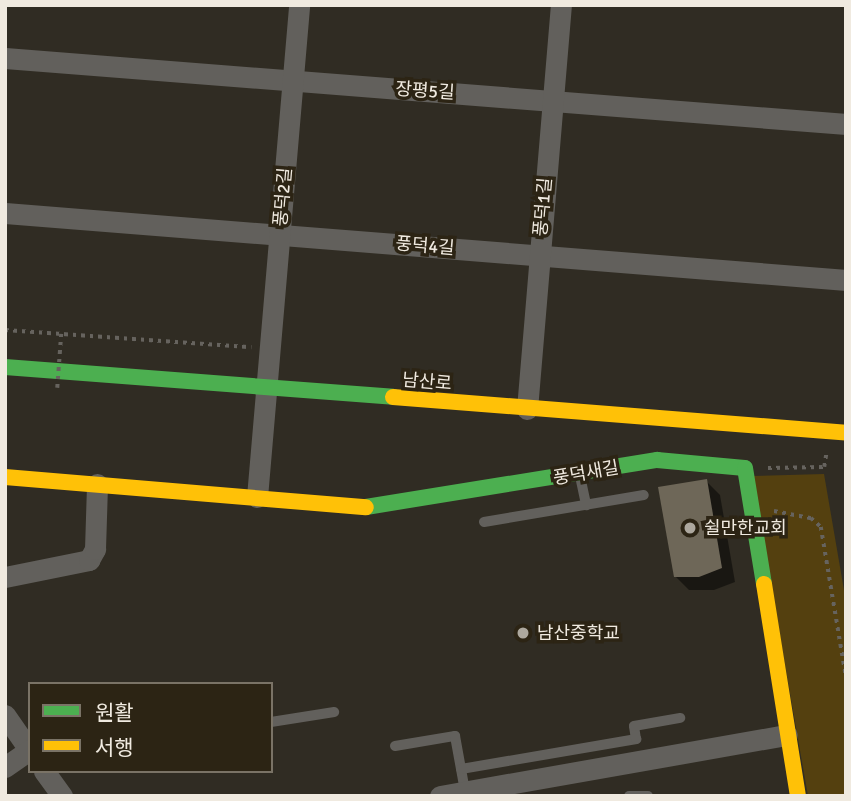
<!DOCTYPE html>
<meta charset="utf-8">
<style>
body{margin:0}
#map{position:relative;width:851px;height:801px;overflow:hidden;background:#302c23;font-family:Signika,"Noto Sans KR",sans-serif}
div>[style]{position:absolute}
.green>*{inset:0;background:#54400f}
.shadow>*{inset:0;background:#0007}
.building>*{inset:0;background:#6e6758}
.path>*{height:3.5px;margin-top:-1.75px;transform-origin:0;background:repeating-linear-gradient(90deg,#66635e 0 3.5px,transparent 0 8.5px)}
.lane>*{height:10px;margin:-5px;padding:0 5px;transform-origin:5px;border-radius:5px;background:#62605c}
.street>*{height:21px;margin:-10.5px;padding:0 10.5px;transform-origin:10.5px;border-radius:10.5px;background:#62605c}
.fast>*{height:16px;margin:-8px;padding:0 8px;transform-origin:8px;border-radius:8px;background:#4caf50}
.slow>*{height:16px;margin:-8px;padding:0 8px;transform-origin:8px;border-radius:8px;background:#ffc107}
.path-bridge>*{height:3.5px;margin-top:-1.75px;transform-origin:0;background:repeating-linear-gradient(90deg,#66635e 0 3.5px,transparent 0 8.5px)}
.dots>*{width:19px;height:19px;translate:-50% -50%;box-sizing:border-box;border:4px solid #2c2414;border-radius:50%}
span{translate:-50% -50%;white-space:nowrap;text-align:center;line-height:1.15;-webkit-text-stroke:7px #2c2414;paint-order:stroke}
.street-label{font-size:18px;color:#f0eae0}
.poi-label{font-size:18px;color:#f0eae0}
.left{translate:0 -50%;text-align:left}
.frame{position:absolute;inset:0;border:7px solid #f0eae0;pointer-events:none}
.legend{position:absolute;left:28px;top:682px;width:245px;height:91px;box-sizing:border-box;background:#2c2414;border:2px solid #7a7366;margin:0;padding:9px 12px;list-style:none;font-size:21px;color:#f0eae0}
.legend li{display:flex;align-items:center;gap:14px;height:35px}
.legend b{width:35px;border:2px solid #7a7366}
</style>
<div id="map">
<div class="green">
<i style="clip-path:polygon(824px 474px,846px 602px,846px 796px,808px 796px,752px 476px)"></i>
</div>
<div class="shadow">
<i style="clip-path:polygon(706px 481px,720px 495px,735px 582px,714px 590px,689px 590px,675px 576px)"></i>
</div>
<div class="building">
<i style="clip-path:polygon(707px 479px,722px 568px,699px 577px,674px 577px,658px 487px)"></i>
</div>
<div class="path">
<i style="left:5px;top:330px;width:247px;rotate:4deg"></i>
<i style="left:768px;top:468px;width:56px;rotate:-1deg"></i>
<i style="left:824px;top:467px;width:13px;rotate:-81deg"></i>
<i style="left:774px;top:511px;width:38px;rotate:11deg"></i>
<i style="left:811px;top:518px;width:13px;rotate:42deg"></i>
<i style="left:821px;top:527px;width:152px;rotate:80.5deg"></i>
</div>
<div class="lane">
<i style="left:580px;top:476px;width:30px;rotate:78deg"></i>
<i style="left:484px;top:522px;width:162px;rotate:-9.6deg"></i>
<i style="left:271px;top:722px;width:64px;rotate:-9deg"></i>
<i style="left:395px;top:746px;width:61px;rotate:-9.5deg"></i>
<i style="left:455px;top:736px;width:56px;rotate:79.7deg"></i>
<i style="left:461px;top:769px;width:178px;rotate:-9.7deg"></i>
<i style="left:636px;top:739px;width:13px;rotate:-99deg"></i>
<i style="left:634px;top:726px;width:47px;rotate:-9.9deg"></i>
<i style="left:629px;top:796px;width:19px"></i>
</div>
<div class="street">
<i style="left:5px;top:58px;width:844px;rotate:4.49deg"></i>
<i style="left:5px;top:213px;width:844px;rotate:4.55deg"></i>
<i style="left:527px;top:409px;width:405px;rotate:-85.2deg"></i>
<i style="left:257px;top:497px;width:494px;rotate:-85.1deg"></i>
<i style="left:5px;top:577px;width:86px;rotate:-11.4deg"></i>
<i style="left:89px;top:560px;width:13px;rotate:-61deg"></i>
<i style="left:95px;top:549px;width:65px;rotate:-88.2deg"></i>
<i style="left:5px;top:715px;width:44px;rotate:55.2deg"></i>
<i style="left:5px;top:767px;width:29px;rotate:-35deg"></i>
<i style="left:44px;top:771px;width:31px;rotate:54deg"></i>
<i style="left:440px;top:796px;width:352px;rotate:-10deg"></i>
</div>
<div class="fast">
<i style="left:5px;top:367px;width:389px;rotate:4.4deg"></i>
<i style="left:366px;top:507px;width:295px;rotate:-9.2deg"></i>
<i style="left:657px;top:460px;width:88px;rotate:5.2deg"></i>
<i style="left:745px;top:468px;width:118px;rotate:80.7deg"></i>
</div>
<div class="slow">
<i style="left:393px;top:397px;width:454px;rotate:4.5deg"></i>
<i style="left:5px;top:477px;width:362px;rotate:4.8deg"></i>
<i style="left:764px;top:584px;width:215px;rotate:80.9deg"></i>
</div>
<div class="path-bridge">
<i style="left:57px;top:388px;width:54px;rotate:-85.8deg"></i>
</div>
<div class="dots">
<i style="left:690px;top:528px;background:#ada89e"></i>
<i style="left:523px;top:633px;background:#ada89e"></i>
</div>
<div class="street-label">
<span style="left:425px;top:91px;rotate:4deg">장평5길</span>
<span style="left:283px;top:197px;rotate:-85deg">풍덕2길</span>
<span style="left:543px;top:207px;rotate:-85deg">풍덕1길</span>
<span style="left:425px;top:246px;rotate:5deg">풍덕4길</span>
<span style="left:427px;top:382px;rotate:5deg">남산로</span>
<span style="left:586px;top:473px;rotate:-10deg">풍덕새길</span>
</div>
<div class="poi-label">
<span class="left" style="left:704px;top:528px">쉴만한교회</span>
<span class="left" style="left:537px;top:633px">남산중학교</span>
</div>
<div class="frame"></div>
<ul class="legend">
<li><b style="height:9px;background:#4caf50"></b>원활</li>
<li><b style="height:9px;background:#ffc107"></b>서행</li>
</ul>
</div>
